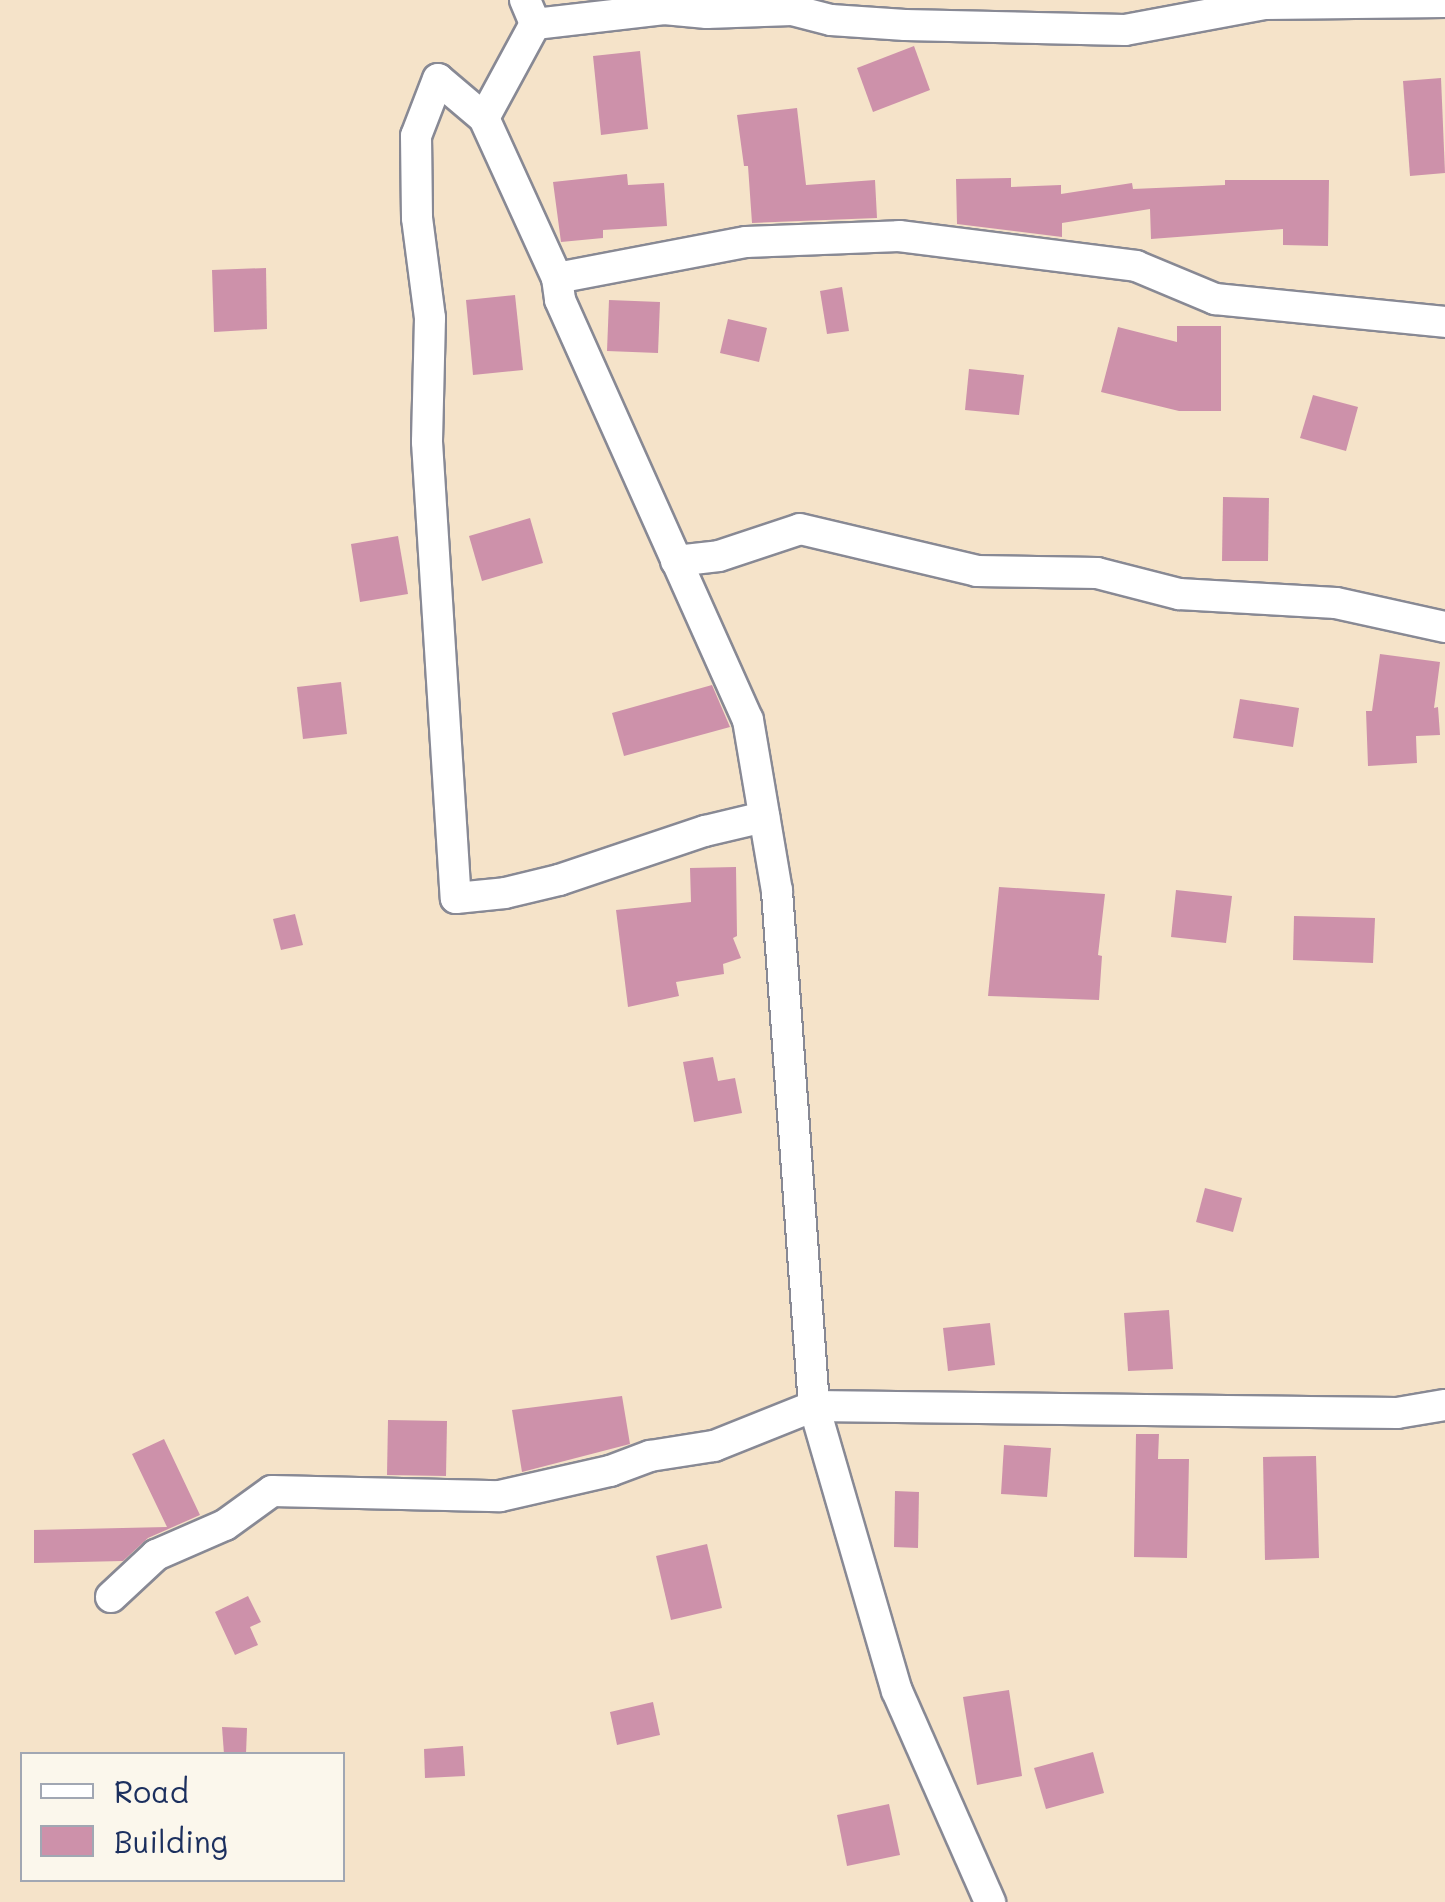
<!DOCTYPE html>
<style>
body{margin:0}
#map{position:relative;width:1445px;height:1902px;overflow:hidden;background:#f5e3c9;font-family:Mali,sans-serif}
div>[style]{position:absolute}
.building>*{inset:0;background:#cd91aa}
.roads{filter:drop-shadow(2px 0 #888994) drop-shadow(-2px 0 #888994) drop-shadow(0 2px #888994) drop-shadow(0 -2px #888994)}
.street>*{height:30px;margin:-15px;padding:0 15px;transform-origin:15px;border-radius:15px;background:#fff}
span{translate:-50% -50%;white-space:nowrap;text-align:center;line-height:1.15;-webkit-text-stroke:10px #fbf7ec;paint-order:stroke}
.legend{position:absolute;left:20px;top:1752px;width:325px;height:130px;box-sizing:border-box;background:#fbf7ec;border:2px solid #a1a7b3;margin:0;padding:12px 18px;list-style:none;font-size:30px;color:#1b2f5e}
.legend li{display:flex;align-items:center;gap:20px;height:50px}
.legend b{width:50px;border:2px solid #a1a7b3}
</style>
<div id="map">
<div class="building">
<i style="clip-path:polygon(914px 46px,930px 90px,873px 112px,857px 68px)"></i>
<i style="clip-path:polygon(640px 51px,648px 129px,601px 135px,593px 56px)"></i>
<i style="clip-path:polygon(1441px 78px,1445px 173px,1410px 176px,1403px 81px)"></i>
<i style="clip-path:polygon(797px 108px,806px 185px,875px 180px,877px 218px,752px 223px,748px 166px,744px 166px,737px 115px)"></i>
<i style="clip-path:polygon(627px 174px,628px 185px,664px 183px,667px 226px,603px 230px,603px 238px,561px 242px,553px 182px)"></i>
<i style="clip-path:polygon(1011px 178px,1011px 187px,1061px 185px,1061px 194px,1132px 183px,1133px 189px,1225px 185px,1225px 180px,1329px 180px,1328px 246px,1283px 245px,1283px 229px,1151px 239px,1150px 209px,1062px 223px,1062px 237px,957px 224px,956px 179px)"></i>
<i style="clip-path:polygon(266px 268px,267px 329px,214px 332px,212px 270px)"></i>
<i style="clip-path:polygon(842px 287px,849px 331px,827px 334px,820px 291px)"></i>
<i style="clip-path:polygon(515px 295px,523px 370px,473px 375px,466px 300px)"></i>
<i style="clip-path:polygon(609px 300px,660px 302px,658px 353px,607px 351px)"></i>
<i style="clip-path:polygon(728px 319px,767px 328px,759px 362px,720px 353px)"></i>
<i style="clip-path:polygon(1177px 326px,1221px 326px,1221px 411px,1179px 411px,1101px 392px,1118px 327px,1177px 342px)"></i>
<i style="clip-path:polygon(969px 369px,1024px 375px,1019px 415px,965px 410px)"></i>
<i style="clip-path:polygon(1313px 395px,1358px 407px,1346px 451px,1300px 438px)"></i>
<i style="clip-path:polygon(1223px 497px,1269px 498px,1268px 561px,1222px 561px)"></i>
<i style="clip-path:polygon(530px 518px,543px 563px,482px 581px,469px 536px)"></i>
<i style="clip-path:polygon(398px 536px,408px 594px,360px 602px,351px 544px)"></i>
<i style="clip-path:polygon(1380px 654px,1440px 662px,1434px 708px,1438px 707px,1440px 735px,1416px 736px,1417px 763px,1368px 766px,1366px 711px,1372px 711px)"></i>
<i style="clip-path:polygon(341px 682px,347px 734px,303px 739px,297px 687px)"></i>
<i style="clip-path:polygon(712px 685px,730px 727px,624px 756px,612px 713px)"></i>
<i style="clip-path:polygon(1240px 699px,1299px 708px,1293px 747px,1233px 738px)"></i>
<i style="clip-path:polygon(736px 867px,737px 936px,733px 938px,741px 958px,723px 964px,724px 974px,676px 982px,679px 996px,628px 1007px,616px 910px,691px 902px,690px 868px)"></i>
<i style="clip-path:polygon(999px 887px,1105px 894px,1098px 955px,1102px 956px,1099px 1000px,988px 996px)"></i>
<i style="clip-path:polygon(1176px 890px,1232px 896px,1226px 943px,1171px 937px)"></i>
<i style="clip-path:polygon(295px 914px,303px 945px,281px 950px,273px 919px)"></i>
<i style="clip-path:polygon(1294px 916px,1375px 918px,1373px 963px,1293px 960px)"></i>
<i style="clip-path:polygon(713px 1057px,718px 1081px,735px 1078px,742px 1113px,694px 1122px,683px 1062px)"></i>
<i style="clip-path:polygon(1205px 1188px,1242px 1198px,1233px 1232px,1196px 1222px)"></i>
<i style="clip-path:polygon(1169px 1310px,1173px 1369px,1128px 1371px,1124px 1313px)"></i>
<i style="clip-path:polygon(990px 1323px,995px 1365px,948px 1371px,943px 1328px)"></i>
<i style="clip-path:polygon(622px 1396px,630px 1444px,522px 1472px,512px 1410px)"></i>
<i style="clip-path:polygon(388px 1420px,447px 1421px,446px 1476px,387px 1475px)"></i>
<i style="clip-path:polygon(1136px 1434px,1159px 1434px,1158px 1459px,1189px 1459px,1187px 1558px,1134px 1557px)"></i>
<i style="clip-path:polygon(164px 1439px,200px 1515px,148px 1538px,123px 1561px,34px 1563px,34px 1530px,167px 1527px,132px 1454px)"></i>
<i style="clip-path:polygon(1004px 1445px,1051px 1448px,1047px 1497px,1001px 1494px)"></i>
<i style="clip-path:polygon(1316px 1456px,1319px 1558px,1265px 1560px,1263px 1457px)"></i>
<i style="clip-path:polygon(895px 1491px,919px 1492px,918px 1548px,894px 1547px)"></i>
<i style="clip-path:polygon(707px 1544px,722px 1608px,671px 1620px,656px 1556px)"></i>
<i style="clip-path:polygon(248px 1596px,261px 1622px,250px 1627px,258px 1645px,235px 1655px,215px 1612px)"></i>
<i style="clip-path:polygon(1009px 1690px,1022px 1776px,977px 1785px,963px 1697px)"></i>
<i style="clip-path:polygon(653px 1702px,660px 1735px,617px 1745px,610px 1712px)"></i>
<i style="clip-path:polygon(222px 1727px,247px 1728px,246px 1754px,224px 1754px)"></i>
<i style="clip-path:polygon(463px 1746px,465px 1776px,425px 1778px,424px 1749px)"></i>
<i style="clip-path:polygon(1093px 1752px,1104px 1793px,1046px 1809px,1034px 1768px)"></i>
<i style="clip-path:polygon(889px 1804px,900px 1855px,847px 1866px,837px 1815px)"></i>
</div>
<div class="roads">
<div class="street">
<i style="left:525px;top:0;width:26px;rotate:67deg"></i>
<i style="left:535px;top:24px;width:130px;rotate:-6.6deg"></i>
<i style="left:664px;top:9px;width:43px;rotate:5.3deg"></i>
<i style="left:707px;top:13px;width:85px;rotate:-2deg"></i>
<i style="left:792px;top:10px;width:40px;rotate:14.4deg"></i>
<i style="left:831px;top:20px;width:74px;rotate:3.9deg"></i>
<i style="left:905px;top:25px;width:220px;rotate:1.3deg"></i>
<i style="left:1125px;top:30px;width:142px;rotate:-10.5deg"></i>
<i style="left:1265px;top:4px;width:180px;rotate:-0.6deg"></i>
<i style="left:535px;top:24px;width:107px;rotate:118.5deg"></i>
<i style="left:484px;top:118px;width:176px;rotate:65.5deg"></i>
<i style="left:557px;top:278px;width:22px;rotate:82deg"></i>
<i style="left:560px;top:300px;width:460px;rotate:65.9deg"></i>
<i style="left:748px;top:720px;width:173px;rotate:80.4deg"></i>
<i style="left:777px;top:891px;width:516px;rotate:85.89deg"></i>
<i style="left:814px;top:1406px;width:297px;rotate:73.8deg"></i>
<i style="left:897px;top:1691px;width:231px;rotate:66.2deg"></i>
<i style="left:484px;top:118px;width:60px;rotate:-139.7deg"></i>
<i style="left:438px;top:79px;width:61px;rotate:111.1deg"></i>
<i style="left:416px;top:136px;width:82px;rotate:89.3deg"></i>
<i style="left:417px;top:218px;width:101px;rotate:82.6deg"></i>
<i style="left:430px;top:318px;width:124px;rotate:91.4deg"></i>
<i style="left:427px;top:442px;width:457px;rotate:86.4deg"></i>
<i style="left:456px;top:898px;width:49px;rotate:-5.8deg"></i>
<i style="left:505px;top:893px;width:56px;rotate:-13.5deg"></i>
<i style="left:559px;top:880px;width:154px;rotate:-18.6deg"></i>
<i style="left:705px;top:831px;width:61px;rotate:-13.3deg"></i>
<i style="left:557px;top:278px;width:192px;rotate:-10.8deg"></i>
<i style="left:746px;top:242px;width:153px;rotate:-2.2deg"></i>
<i style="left:899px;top:236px;width:239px;rotate:7.2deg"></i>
<i style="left:1136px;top:266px;width:86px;rotate:22.7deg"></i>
<i style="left:1215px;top:299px;width:231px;rotate:5.7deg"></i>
<i style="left:676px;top:561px;width:43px;rotate:-6.6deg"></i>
<i style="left:719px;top:556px;width:85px;rotate:-18.4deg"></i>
<i style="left:800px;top:529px;width:182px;rotate:13.3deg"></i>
<i style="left:977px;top:571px;width:120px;rotate:1deg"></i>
<i style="left:1097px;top:573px;width:85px;rotate:14.4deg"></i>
<i style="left:1179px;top:594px;width:157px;rotate:3.3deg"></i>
<i style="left:1336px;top:603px;width:112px;rotate:12.4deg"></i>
<i style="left:111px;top:1597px;width:62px;rotate:-43deg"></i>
<i style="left:156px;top:1555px;width:75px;rotate:-23.5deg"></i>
<i style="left:225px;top:1525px;width:58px;rotate:-35.9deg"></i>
<i style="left:272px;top:1491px;width:228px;rotate:1.3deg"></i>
<i style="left:500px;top:1496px;width:113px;rotate:-12.8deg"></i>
<i style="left:610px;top:1471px;width:43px;rotate:-20.6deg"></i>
<i style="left:650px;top:1456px;width:65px;rotate:-8.9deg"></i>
<i style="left:714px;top:1446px;width:108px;rotate:-21.8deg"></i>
<i style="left:814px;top:1406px;width:583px;rotate:0.69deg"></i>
<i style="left:1397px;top:1413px;width:49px;rotate:-9.5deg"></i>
</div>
</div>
<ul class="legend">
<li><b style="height:12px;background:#fff"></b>Road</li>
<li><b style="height:28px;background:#cd91aa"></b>Building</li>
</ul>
</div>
